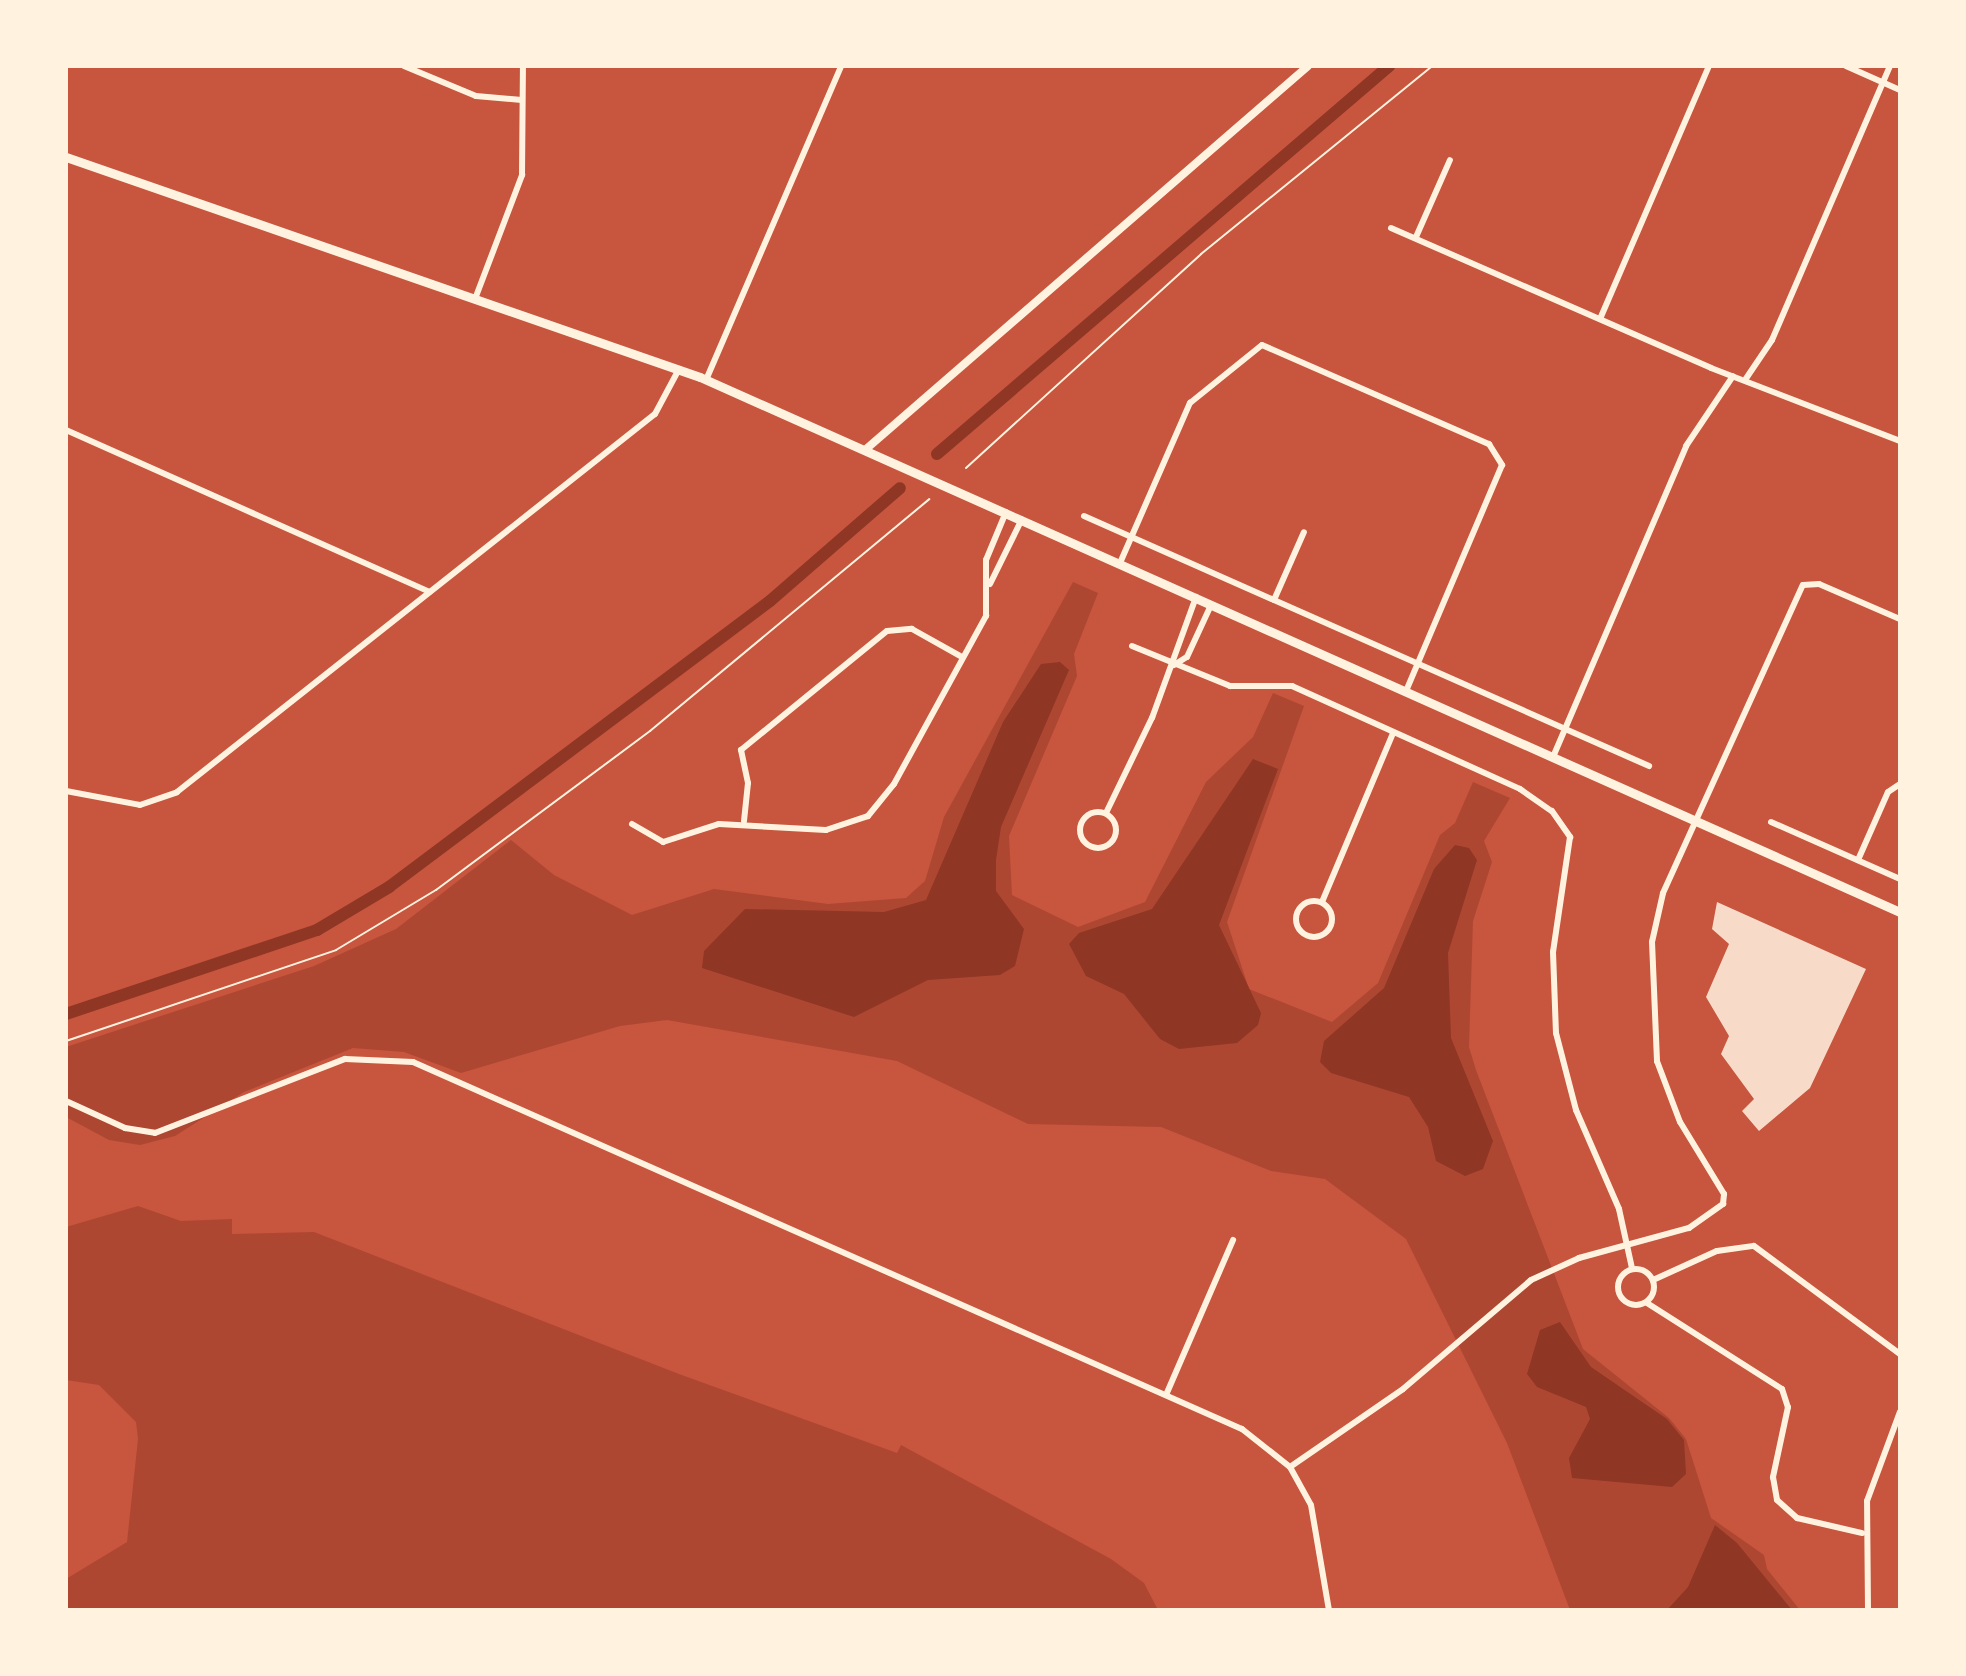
<!DOCTYPE html>
<style>
body{margin:0}
#map{position:relative;width:1966px;height:1676px;overflow:hidden;background:#c8553d;font-family:Manrope,sans-serif}
div>[style]{position:absolute}
.green>*{inset:0;background:#ae4732}
.water>*{inset:0;background:#8f3625}
.canal>*{height:12px;margin:-6px;padding:0 6px;transform-origin:6px;border-radius:6px;background:#8f3625}
.building>*{inset:0;background:#f7dbc8}
.path>*{height:2px;margin:-1px;padding:0 1px;transform-origin:1px;border-radius:1px;background:#fff3e0}
.minor>*{height:6px;margin:-3px;padding:0 3px;transform-origin:3px;border-radius:3px;background:#fff3e0}
.minor>.ring{margin:-3px;padding:0;box-sizing:content-box;background:none;border:6px solid #fff3e0;border-radius:50%}
.tertiary>*{height:8px;margin:-4px;padding:0 4px;transform-origin:4px;border-radius:4px;background:#fff3e0}
.secondary>*{height:9px;margin:-4.5px;padding:0 4.5px;transform-origin:4.5px;border-radius:4.5px;background:#fff3e0}
span{translate:-50% -50%;white-space:nowrap;text-align:center;line-height:1.15;-webkit-text-stroke:8px #fff3e0;paint-order:stroke}
.frame{position:absolute;inset:0;border:68px solid #fff3e0;pointer-events:none}
</style>
<div id="map">
<div class="green">
<i style="clip-path:polygon(1073px 582px,1098px 593px,1074px 654px,1077px 676px,1009px 836px,1012px 895px,1078px 927px,1145px 902px,1206px 782px,1253px 737px,1273px 693px,1304px 706px,1227px 922px,1249px 989px,1332px 1022px,1378px 983px,1440px 835px,1455px 823px,1473px 782px,1510px 798px,1484px 841px,1492px 862px,1473px 921px,1469px 1047px,1476px 1070px,1583px 1349px,1669px 1418px,1686px 1439px,1711px 1518px,1764px 1555px,1767px 1569px,1800px 1610px,1570px 1610px,1507px 1443px,1406px 1239px,1325px 1179px,1271px 1171px,1161px 1127px,1028px 1124px,897px 1061px,667px 1020px,620px 1026px,461px 1073px,404px 1052px,353px 1048px,244px 1092px,175px 1136px,140px 1145px,109px 1140px,66px 1117px,66px 1047px,314px 966px,396px 929px,511px 840px,554px 875px,632px 915px,714px 889px,828px 904px,906px 898px,925px 881px,944px 817px)"></i>
<i style="clip-path:polygon(138px 1206px,181px 1221px,232px 1219px,232px 1234px,314px 1232px,679px 1374px,897px 1453px,901px 1445px,1111px 1559px,1144px 1583px,1158px 1610px,66px 1610px,66px 1579px,127px 1542px,138px 1439px,136px 1422px,99px 1385px,66px 1380px,66px 1227px)"></i>
</div>
<div class="water">
<i style="clip-path:polygon(1060px 662px,1069px 670px,1001px 827px,996px 860px,996px 891px,1024px 929px,1015px 966px,1000px 975px,928px 980px,854px 1017px,702px 968px,704px 951px,745px 909px,884px 912px,926px 900px,1003px 722px,1041px 664px)"></i>
<i style="clip-path:polygon(1253px 759px,1278px 769px,1219px 925px,1261px 1013px,1258px 1025px,1237px 1043px,1179px 1049px,1160px 1039px,1124px 994px,1086px 976px,1069px 944px,1079px 933px,1152px 909px)"></i>
<i style="clip-path:polygon(1455px 845px,1469px 848px,1477px 860px,1448px 953px,1451px 1038px,1493px 1141px,1483px 1169px,1465px 1176px,1436px 1161px,1428px 1127px,1409px 1097px,1331px 1073px,1320px 1062px,1324px 1041px,1384px 988px,1434px 869px)"></i>
<i style="clip-path:polygon(1560px 1322px,1591px 1367px,1667px 1419px,1684px 1440px,1686px 1474px,1672px 1487px,1572px 1478px,1569px 1458px,1590px 1419px,1586px 1407px,1537px 1387px,1527px 1374px,1540px 1330px)"></i>
<i style="clip-path:polygon(1715px 1525px,1737px 1543px,1792px 1610px,1667px 1610px,1688px 1587px)"></i>
</div>
<div class="canal">
<i style="left:937px;top:454px;width:596px;rotate:-40.64deg"></i>
<i style="left:66px;top:1014px;width:265px;rotate:-18.5deg"></i>
<i style="left:317px;top:930px;width:84px;rotate:-30.8deg"></i>
<i style="left:389px;top:887px;width:476px;rotate:-36.9deg"></i>
<i style="left:770px;top:601px;width:172px;rotate:-41deg"></i>
</div>
<div class="building">
<i style="clip-path:polygon(1717px 902px,1866px 969px,1810px 1088px,1759px 1131px,1742px 1111px,1754px 1099px,1721px 1054px,1729px 1036px,1706px 997px,1729px 944px,1712px 929px)"></i>
</div>
<div class="path">
<i style="left:966px;top:468px;width:318px;rotate:-42.3deg"></i>
<i style="left:1201px;top:254px;width:298px;rotate:-39.1deg"></i>
<i style="left:66px;top:1041px;width:285px;rotate:-18.6deg"></i>
<i style="left:336px;top:950px;width:117px;rotate:-31deg"></i>
<i style="left:436px;top:890px;width:267px;rotate:-36.6deg"></i>
<i style="left:650px;top:731px;width:363px;rotate:-39.7deg"></i>
</div>
<div class="minor">
<i style="left:404px;top:66px;width:78px;rotate:22.6deg"></i>
<i style="left:476px;top:96px;width:46px;rotate:5deg"></i>
<i style="left:1846px;top:66px;width:59px;rotate:24deg"></i>
<i style="left:1391px;top:228px;width:349px;rotate:23.6deg"></i>
<i style="left:1711px;top:368px;width:203px;rotate:21.1deg"></i>
<i style="left:1416px;top:237px;width:84px;rotate:-66.2deg"></i>
<i style="left:475px;top:299px;width:133px;rotate:-69.2deg"></i>
<i style="left:522px;top:175px;width:109px;rotate:-89.5deg"></i>
<i style="left:1600px;top:319px;width:275px;rotate:-66.7deg"></i>
<i style="left:706px;top:380px;width:342px;rotate:-66.7deg"></i>
<i style="left:1745px;top:380px;width:48px;rotate:-56deg"></i>
<i style="left:1772px;top:340px;width:298px;rotate:-66.7deg"></i>
<i style="left:66px;top:430px;width:398px;rotate:24deg"></i>
<i style="left:1084px;top:516px;width:618px;rotate:23.87deg"></i>
<i style="left:1120px;top:563px;width:175px;rotate:-66.4deg"></i>
<i style="left:1190px;top:403px;width:92px;rotate:-38.9deg"></i>
<i style="left:1262px;top:345px;width:248px;rotate:23.6deg"></i>
<i style="left:1489px;top:444px;width:25px;rotate:58deg"></i>
<i style="left:1502px;top:465px;width:246px;rotate:113deg"></i>
<i style="left:990px;top:584px;width:72px;rotate:-63.8deg"></i>
<i style="left:1274px;top:600px;width:74px;rotate:-66.2deg"></i>
<i style="left:1132px;top:646px;width:106px;rotate:22.2deg"></i>
<i style="left:1230px;top:686px;width:62px"></i>
<i style="left:1292px;top:686px;width:250px;rotate:24.3deg"></i>
<i style="left:1520px;top:789px;width:39px;rotate:35deg"></i>
<i style="left:1552px;top:811px;width:32px;rotate:55deg"></i>
<i style="left:1570px;top:837px;width:116px;rotate:98.4deg"></i>
<i style="left:1553px;top:952px;width:81px;rotate:87.9deg"></i>
<i style="left:1556px;top:1033px;width:80px;rotate:75.4deg"></i>
<i style="left:1576px;top:1110px;width:108px;rotate:66.5deg"></i>
<i style="left:1619px;top:1209px;width:60px;rotate:77.6deg"></i>
<i style="left:1174px;top:665px;width:15px;rotate:-32deg"></i>
<i style="left:1187px;top:657px;width:57px;rotate:-65.2deg"></i>
<i style="left:1553px;top:757px;width:338px;rotate:-66.8deg"></i>
<i style="left:1686px;top:446px;width:84px;rotate:-56.1deg"></i>
<i style="left:66px;top:791px;width:75px;rotate:10.7deg"></i>
<i style="left:140px;top:805px;width:39px;rotate:-19deg"></i>
<i style="left:177px;top:792px;width:609px;rotate:-38.34deg"></i>
<i style="left:655px;top:414px;width:51px;rotate:-61.9deg"></i>
<i class="ring" style="left:1080px;top:812px;width:30px;height:30px"></i>
<i style="left:1106px;top:813px;width:106px;rotate:-64.2deg"></i>
<i style="left:1152px;top:718px;width:129px;rotate:-70deg"></i>
<i style="left:744px;top:821px;width:38px;rotate:-84deg"></i>
<i style="left:748px;top:783px;width:34px;rotate:-102deg"></i>
<i style="left:741px;top:750px;width:188px;rotate:-39.2deg"></i>
<i style="left:887px;top:631px;width:25px;rotate:-5deg"></i>
<i style="left:912px;top:629px;width:57px;rotate:29.2deg"></i>
<i style="left:1771px;top:822px;width:141px;rotate:23.8deg"></i>
<i style="left:632px;top:824px;width:36px;rotate:30deg"></i>
<i style="left:663px;top:842px;width:59px;rotate:-17.8deg"></i>
<i style="left:719px;top:824px;width:107px;rotate:3.2deg"></i>
<i style="left:826px;top:830px;width:44px;rotate:-18.4deg"></i>
<i style="left:868px;top:816px;width:41px;rotate:-50.9deg"></i>
<i style="left:894px;top:784px;width:192px;rotate:-61.3deg"></i>
<i style="left:986px;top:616px;width:56px;rotate:-90deg"></i>
<i style="left:986px;top:560px;width:52px;rotate:-67.4deg"></i>
<i style="left:1858px;top:860px;width:74px;rotate:-66.2deg"></i>
<i style="left:1888px;top:792px;width:14px;rotate:-34deg"></i>
<i class="ring" style="left:1296px;top:901px;width:30px;height:30px"></i>
<i style="left:1322px;top:902px;width:183px;rotate:-67.2deg"></i>
<i style="left:66px;top:1101px;width:65px;rotate:24.6deg"></i>
<i style="left:125px;top:1128px;width:30px;rotate:9deg"></i>
<i style="left:155px;top:1133px;width:204px;rotate:-21.3deg"></i>
<i style="left:345px;top:1059px;width:68px;rotate:2.5deg"></i>
<i style="left:413px;top:1062px;width:907px;rotate:23.88deg"></i>
<i style="left:1242px;top:1429px;width:61px;rotate:38.4deg"></i>
<i style="left:1290px;top:1467px;width:43px;rotate:61.1deg"></i>
<i style="left:1311px;top:1505px;width:107px;rotate:80.3deg"></i>
<i class="ring" style="left:1618px;top:1269px;width:30px;height:30px"></i>
<i style="left:1653px;top:1280px;width:70px;rotate:-24.4deg"></i>
<i style="left:1717px;top:1251px;width:37px;rotate:-8deg"></i>
<i style="left:1754px;top:1246px;width:182px;rotate:36.5deg"></i>
<i style="left:1647px;top:1303px;width:160px;rotate:32.5deg"></i>
<i style="left:1782px;top:1389px;width:19px;rotate:72deg"></i>
<i style="left:1788px;top:1407px;width:72px;rotate:102.1deg"></i>
<i style="left:1773px;top:1477px;width:23px;rotate:80deg"></i>
<i style="left:1777px;top:1500px;width:27px;rotate:42deg"></i>
<i style="left:1797px;top:1518px;width:67px;rotate:13deg"></i>
<i style="left:1166px;top:1395px;width:169px;rotate:-66.6deg"></i>
<i style="left:1290px;top:1467px;width:137px;rotate:-34.6deg"></i>
<i style="left:1403px;top:1389px;width:168px;rotate:-40.4deg"></i>
<i style="left:1531px;top:1280px;width:53px;rotate:-24.6deg"></i>
<i style="left:1579px;top:1258px;width:114px;rotate:-15.3deg"></i>
<i style="left:1689px;top:1228px;width:42px;rotate:-35.2deg"></i>
<i style="left:1723px;top:1204px;width:10px;rotate:-84deg"></i>
<i style="left:1724px;top:1194px;width:84px;rotate:-121.4deg"></i>
<i style="left:1680px;top:1122px;width:65px;rotate:-110.7deg"></i>
<i style="left:1657px;top:1061px;width:119px;rotate:-92.4deg"></i>
<i style="left:1652px;top:942px;width:50px;rotate:-77.3deg"></i>
<i style="left:1663px;top:893px;width:338px;rotate:-65.6deg"></i>
<i style="left:1803px;top:585px;width:16px;rotate:-4deg"></i>
<i style="left:1819px;top:584px;width:88px;rotate:23.4deg"></i>
<i style="left:1868px;top:1610px;width:109px;rotate:-90.5deg"></i>
<i style="left:1867px;top:1501px;width:95px;rotate:-69.7deg"></i>
</div>
<div class="tertiary">
<i style="left:865px;top:450px;width:586px;rotate:-40.92deg"></i>
</div>
<div class="secondary">
<i style="left:66px;top:157px;width:671px;rotate:19.14deg"></i>
<i style="left:700px;top:377px;width:1314px;rotate:24.03deg"></i>
</div>
<div class="frame"></div>
</div>
